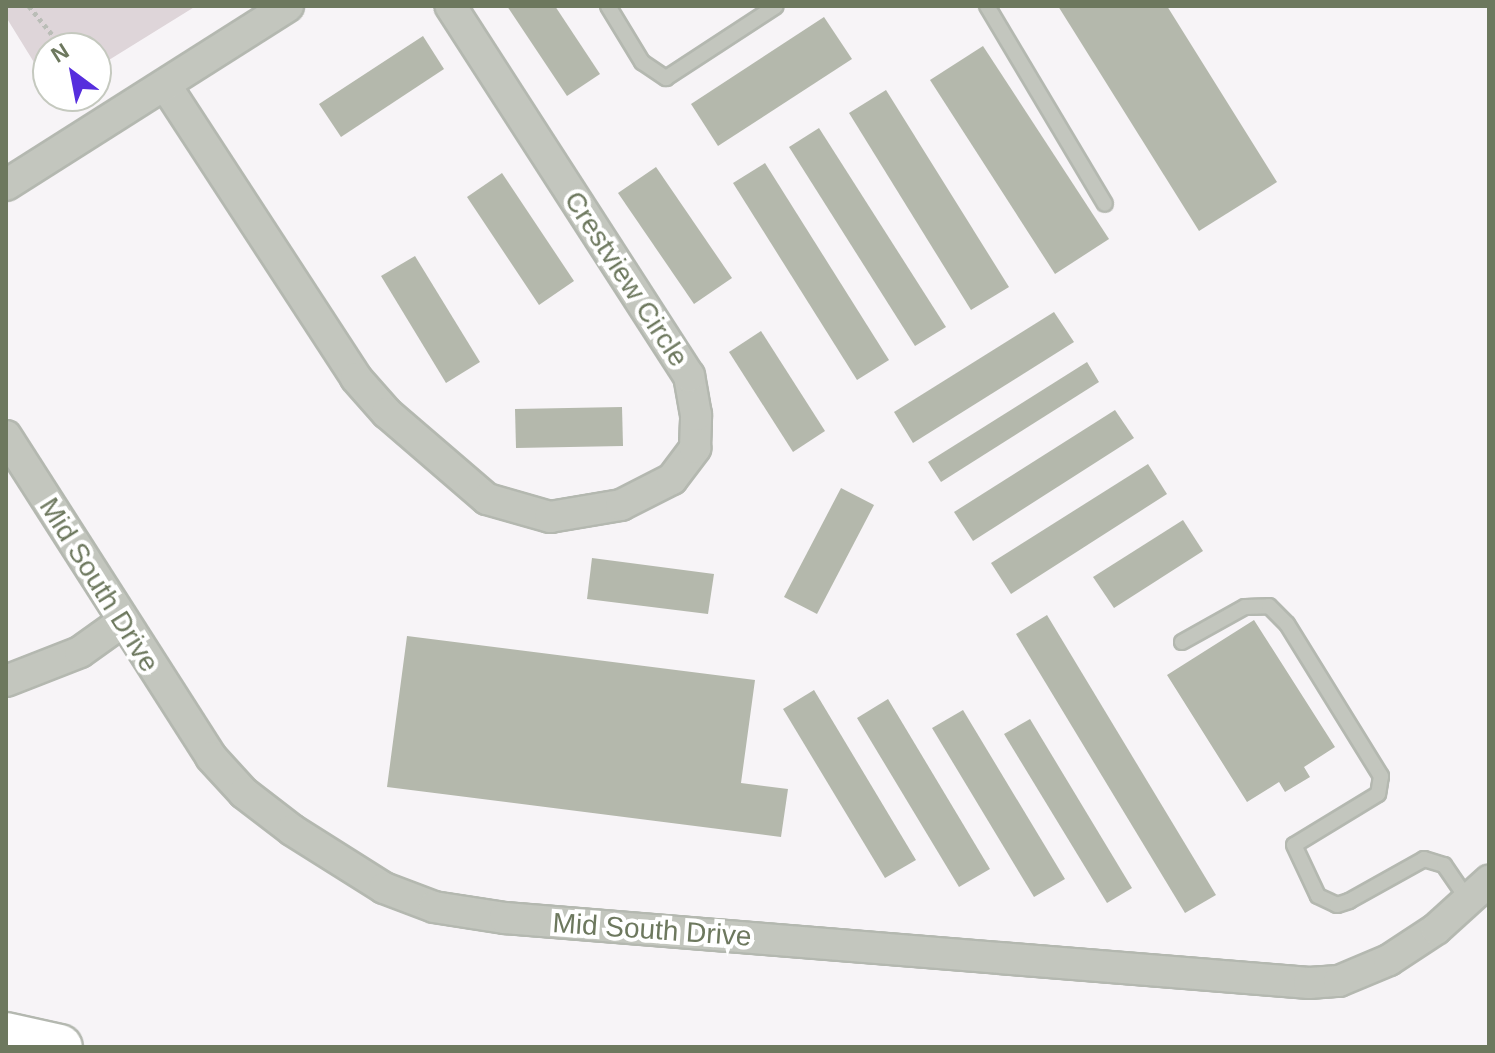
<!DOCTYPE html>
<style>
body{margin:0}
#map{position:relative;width:1495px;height:1053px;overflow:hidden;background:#f7f4f7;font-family:Arial,sans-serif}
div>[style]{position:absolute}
.green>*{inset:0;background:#ded5d9}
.building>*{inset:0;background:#b4b8ac}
.path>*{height:5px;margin-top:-2.5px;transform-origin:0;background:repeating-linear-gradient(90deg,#babdb7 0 4px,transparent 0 8px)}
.roads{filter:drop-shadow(2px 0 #b4b8b0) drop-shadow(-2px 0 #b4b8b0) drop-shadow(0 2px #b4b8b0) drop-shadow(0 -2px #b4b8b0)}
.lane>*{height:14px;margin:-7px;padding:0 7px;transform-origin:7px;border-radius:7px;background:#c3c6be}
.street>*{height:30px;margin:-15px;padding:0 15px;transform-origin:15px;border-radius:15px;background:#c3c6be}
.highway>*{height:44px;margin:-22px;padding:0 22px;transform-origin:22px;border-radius:22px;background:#fff}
span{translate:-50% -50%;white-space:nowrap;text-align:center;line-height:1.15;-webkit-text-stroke:8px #fff;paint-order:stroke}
.street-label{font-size:28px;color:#6d785e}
.frame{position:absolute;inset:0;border:8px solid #6d785e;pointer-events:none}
.north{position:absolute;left:32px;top:32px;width:80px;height:80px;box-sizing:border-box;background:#fff;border:2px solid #c5c9bf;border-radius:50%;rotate:328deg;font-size:22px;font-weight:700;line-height:32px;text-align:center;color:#6d785e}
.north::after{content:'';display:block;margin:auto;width:28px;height:36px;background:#562edd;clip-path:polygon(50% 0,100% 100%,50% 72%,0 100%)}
</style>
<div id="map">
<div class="green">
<i style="clip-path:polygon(6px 6px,196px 6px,96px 68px,96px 48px,48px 48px,48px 85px,6px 17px)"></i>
</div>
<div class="building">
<i style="clip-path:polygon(507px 6px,555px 6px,600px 74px,567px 96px)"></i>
<i style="clip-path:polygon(1058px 6px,1167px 6px,1277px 182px,1199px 231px)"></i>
<i style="clip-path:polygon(824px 17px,852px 59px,718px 146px,691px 104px)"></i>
<i style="clip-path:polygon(423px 36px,444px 69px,341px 137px,319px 104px)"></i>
<i style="clip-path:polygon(983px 46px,1109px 239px,1055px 274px,930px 80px)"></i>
<i style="clip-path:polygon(886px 90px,1009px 287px,971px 310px,849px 113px)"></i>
<i style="clip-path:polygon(819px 128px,946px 327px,915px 346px,789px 147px)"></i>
<i style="clip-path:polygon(765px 163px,889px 360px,857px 380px,733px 183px)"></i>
<i style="clip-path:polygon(656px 167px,732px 278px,694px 304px,618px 193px)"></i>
<i style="clip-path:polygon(502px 173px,574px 281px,539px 305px,467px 197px)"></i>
<i style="clip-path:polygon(415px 256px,480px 362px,446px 383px,381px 276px)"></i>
<i style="clip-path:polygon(1054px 312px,1074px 342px,913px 443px,894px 412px)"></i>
<i style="clip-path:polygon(761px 331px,825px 431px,793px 452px,729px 352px)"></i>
<i style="clip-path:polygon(1087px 362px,1099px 382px,941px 482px,928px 462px)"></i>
<i style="clip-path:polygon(622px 407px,623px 446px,516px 448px,515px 409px)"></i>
<i style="clip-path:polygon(1115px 410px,1134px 438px,973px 541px,954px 512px)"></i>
<i style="clip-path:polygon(1148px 464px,1167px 494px,1011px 594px,991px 563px)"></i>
<i style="clip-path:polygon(841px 488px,874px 505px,817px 614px,784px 597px)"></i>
<i style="clip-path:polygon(1183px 520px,1203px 551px,1114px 608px,1093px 577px)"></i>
<i style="clip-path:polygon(592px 558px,714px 574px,708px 614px,587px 599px)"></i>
<i style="clip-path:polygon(1047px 615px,1216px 895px,1185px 913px,1016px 634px)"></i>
<i style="clip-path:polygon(1254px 620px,1335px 747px,1304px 767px,1310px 777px,1285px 792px,1279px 782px,1247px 802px,1167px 675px)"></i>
<i style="clip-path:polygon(407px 636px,755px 680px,741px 783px,788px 789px,781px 837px,387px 787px)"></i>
<i style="clip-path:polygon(814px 690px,916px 860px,885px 878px,783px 709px)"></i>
<i style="clip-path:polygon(888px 699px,990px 869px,959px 887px,857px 718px)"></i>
<i style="clip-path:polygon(963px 710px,1065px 879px,1034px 897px,932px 728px)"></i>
<i style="clip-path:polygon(1030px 719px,1132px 888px,1107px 903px,1004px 734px)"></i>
</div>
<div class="path">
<i style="left:29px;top:6px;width:54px;rotate:51deg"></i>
<i style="left:96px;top:82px;width:15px;rotate:48deg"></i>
</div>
<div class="roads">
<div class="lane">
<i style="left:608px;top:6px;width:66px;rotate:58.7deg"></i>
<i style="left:642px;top:62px;width:29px;rotate:34deg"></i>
<i style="left:666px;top:78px;width:131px;rotate:-33.2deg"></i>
<i style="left:987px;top:6px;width:230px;rotate:59.2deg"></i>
<i style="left:1182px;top:642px;width:72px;rotate:-29.1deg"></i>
<i style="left:1245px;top:607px;width:24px;rotate:-2deg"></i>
<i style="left:1269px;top:606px;width:25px;rotate:45deg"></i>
<i style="left:1287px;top:624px;width:179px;rotate:58.3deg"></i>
<i style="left:1381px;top:776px;width:18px;rotate:99deg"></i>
<i style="left:1378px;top:794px;width:98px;rotate:148.7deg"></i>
<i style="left:1294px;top:845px;width:56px;rotate:64.8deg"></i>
<i style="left:1318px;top:896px;width:21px;rotate:25deg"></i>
<i style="left:1337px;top:905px;width:13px;rotate:-18deg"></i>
<i style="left:1349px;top:901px;width:86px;rotate:-29.2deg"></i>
<i style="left:1424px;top:859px;width:21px;rotate:17deg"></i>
<i style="left:1444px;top:865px;width:42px;rotate:55.6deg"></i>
</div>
<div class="street">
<i style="left:166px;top:86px;width:348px;rotate:56.9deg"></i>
<i style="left:356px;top:378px;width:47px;rotate:48.5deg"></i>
<i style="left:387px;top:413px;width:132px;rotate:40.7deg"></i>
<i style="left:487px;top:499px;width:66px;rotate:15.9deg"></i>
<i style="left:550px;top:517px;width:72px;rotate:-9.6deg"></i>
<i style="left:621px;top:505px;width:57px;rotate:-27deg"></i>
<i style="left:672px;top:479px;width:39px;rotate:-53deg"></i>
<i style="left:695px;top:448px;width:33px;rotate:-88deg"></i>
<i style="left:696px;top:415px;width:40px;rotate:-100deg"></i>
<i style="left:689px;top:376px;width:440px;rotate:-122.8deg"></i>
<i style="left:6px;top:185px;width:334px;rotate:-32.4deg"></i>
<i style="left:6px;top:436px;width:381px;rotate:57.4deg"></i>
<i style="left:211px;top:757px;width:49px;rotate:47.5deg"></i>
<i style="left:244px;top:793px;width:61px;rotate:37.6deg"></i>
<i style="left:292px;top:830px;width:109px;rotate:32.2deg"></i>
<i style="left:384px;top:888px;width:53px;rotate:20.8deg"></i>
<i style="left:434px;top:907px;width:72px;rotate:8.8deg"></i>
<i style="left:505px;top:918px;width:807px;rotate:4.62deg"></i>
<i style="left:1309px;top:983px;width:30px;rotate:-4deg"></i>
<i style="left:1339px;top:981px;width:54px;rotate:-22.8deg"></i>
<i style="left:1389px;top:960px;width:56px;rotate:-33.4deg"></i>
<i style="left:1436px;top:929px;width:72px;rotate:-42.2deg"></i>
<i style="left:6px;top:681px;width:79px;rotate:-21.4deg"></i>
<i style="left:80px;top:652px;width:52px;rotate:-35.5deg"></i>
</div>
<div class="highway">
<i style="left:6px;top:1035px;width:55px;rotate:12.5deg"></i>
</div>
</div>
<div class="street-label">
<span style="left:626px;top:279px;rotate:57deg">Crestview Circle</span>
<span style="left:99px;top:585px;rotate:58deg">Mid South Drive</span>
<span style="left:652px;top:930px;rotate:4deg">Mid South Drive</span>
</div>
<div class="frame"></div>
<div class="north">N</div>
</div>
